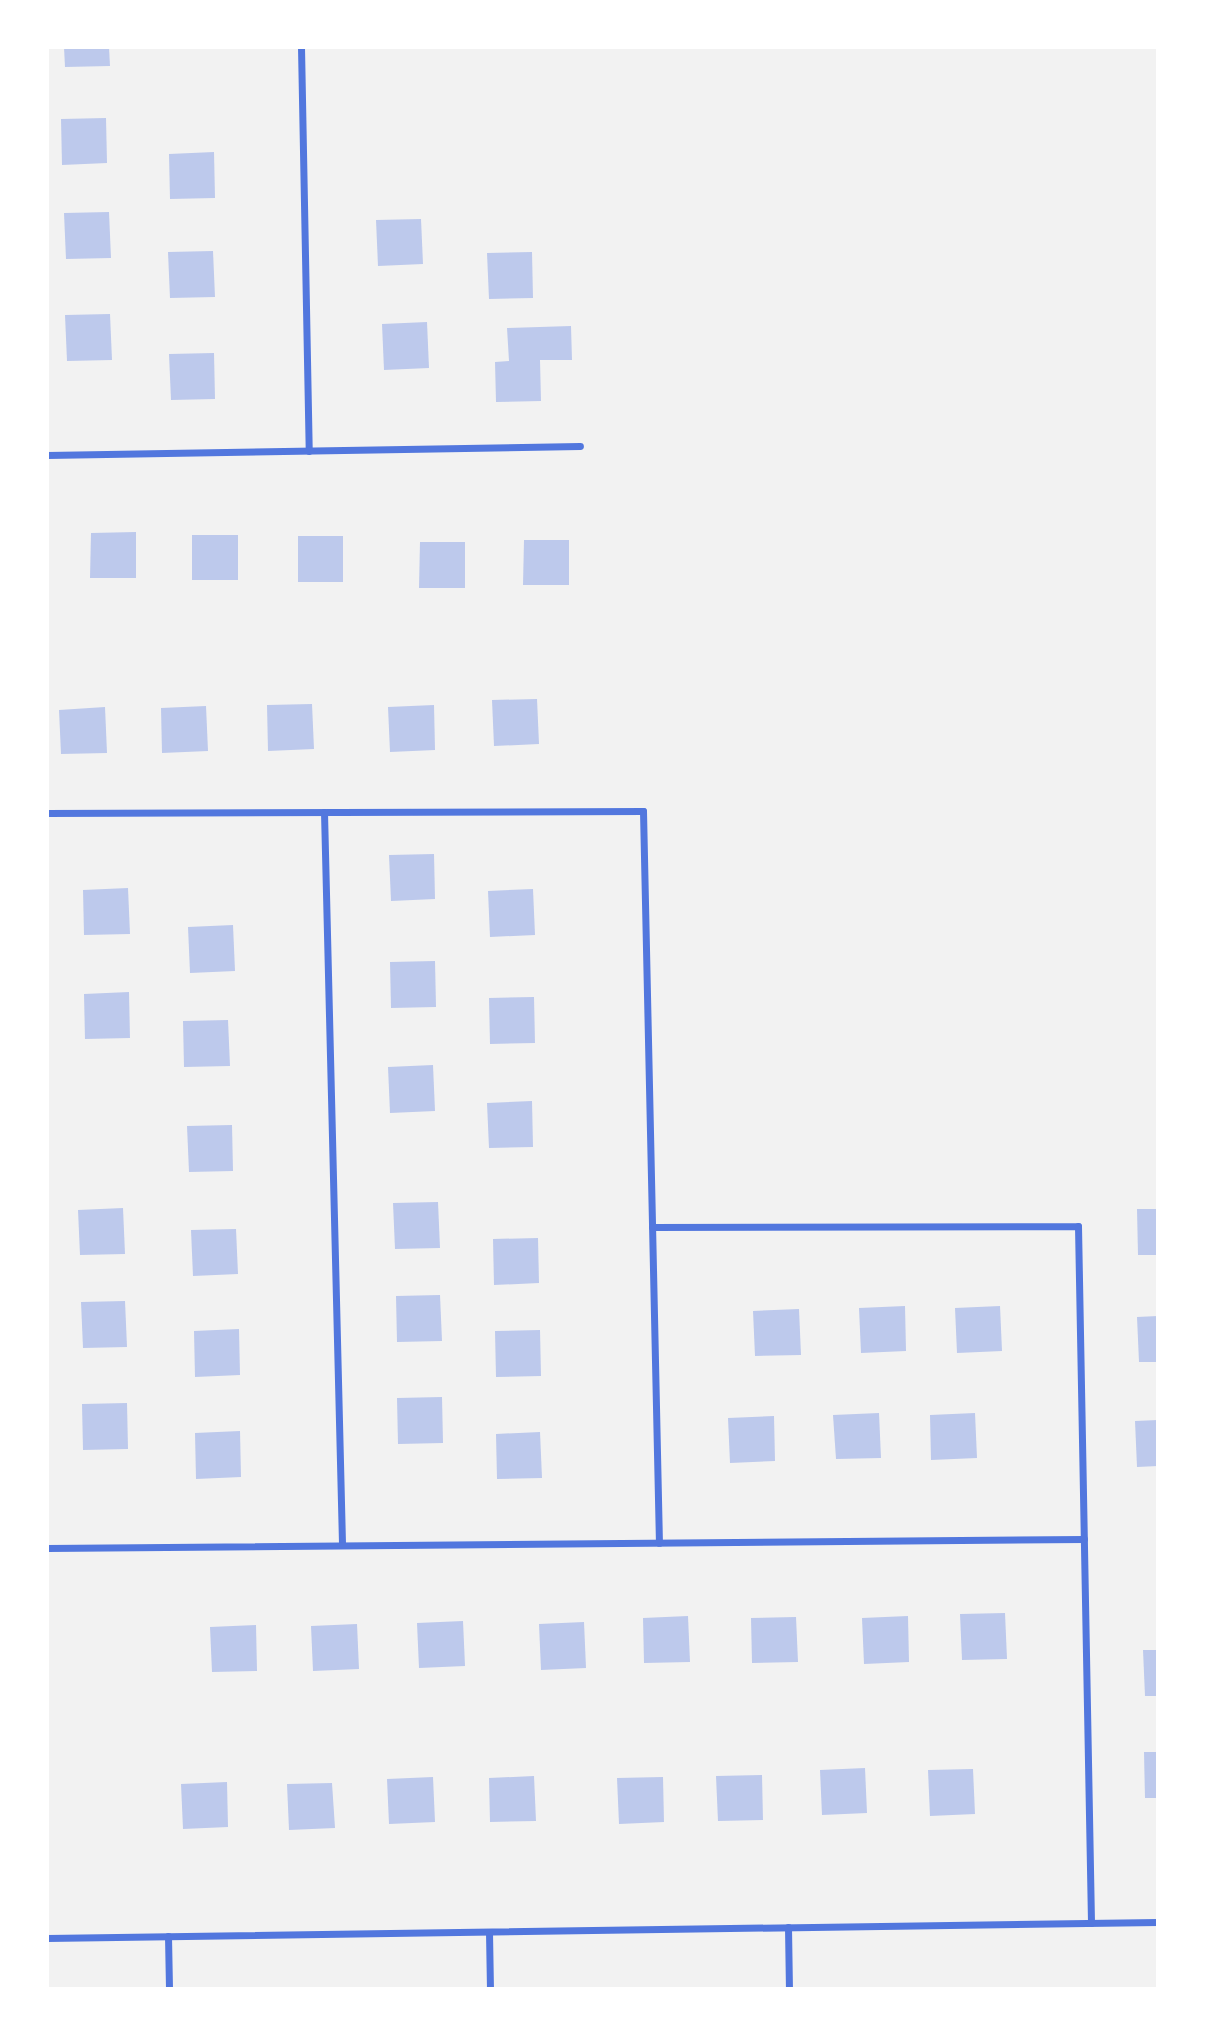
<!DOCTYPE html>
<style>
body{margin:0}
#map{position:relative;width:1205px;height:2036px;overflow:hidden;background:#f2f2f2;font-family:"Work Sans",sans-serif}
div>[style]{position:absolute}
.building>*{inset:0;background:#bdc9ec}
.minor>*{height:7px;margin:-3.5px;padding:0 3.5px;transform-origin:3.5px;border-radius:3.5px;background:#5277de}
span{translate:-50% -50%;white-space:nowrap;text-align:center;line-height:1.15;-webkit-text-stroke:5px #fff;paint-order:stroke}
.frame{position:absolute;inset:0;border:49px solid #fff;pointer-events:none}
</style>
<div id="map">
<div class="building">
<i style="clip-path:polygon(64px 47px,109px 47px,110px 66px,65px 67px)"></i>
<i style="clip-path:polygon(106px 118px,107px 163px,62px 165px,61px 119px)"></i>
<i style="clip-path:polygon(214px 152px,215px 198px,170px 199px,169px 154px)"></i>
<i style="clip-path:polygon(109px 212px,111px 258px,66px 259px,64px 213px)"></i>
<i style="clip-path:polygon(421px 219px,423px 264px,378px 266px,376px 220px)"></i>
<i style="clip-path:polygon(213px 251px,215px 297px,170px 298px,168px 252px)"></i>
<i style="clip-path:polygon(532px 252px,533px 298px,489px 299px,487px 253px)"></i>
<i style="clip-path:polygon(110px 314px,112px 360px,67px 361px,65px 315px)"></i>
<i style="clip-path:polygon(427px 322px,429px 368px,384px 370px,382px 324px)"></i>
<i style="clip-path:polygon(571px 326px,572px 360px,540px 360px,541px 401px,496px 402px,495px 362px,509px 361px,507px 328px)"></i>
<i style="clip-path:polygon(214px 353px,215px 399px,171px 400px,169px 354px)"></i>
<i style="clip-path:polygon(136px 532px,136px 578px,90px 578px,91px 533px)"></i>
<i style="clip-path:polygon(192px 535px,238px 535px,238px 580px,192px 580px)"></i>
<i style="clip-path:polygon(298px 536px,343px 536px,343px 582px,298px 582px)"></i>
<i style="clip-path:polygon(524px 540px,569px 540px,569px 585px,523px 585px)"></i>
<i style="clip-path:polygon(420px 542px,465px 542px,465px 588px,419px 588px)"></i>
<i style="clip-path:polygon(537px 699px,539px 744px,494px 746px,492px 700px)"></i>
<i style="clip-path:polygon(312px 704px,314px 749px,268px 751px,267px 705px)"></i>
<i style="clip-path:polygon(434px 705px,435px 750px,390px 752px,388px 707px)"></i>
<i style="clip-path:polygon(206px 706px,208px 751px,162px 753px,161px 708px)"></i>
<i style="clip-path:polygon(105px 707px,107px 753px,61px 754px,59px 710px)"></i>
<i style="clip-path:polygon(434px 854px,435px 899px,391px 901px,389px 855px)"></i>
<i style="clip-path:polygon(128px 888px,130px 934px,84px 935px,83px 890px)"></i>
<i style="clip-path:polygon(533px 889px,535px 935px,490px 937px,488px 891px)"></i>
<i style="clip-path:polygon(233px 925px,235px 971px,190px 973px,188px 927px)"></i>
<i style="clip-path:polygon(435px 961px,436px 1007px,391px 1008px,390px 962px)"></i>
<i style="clip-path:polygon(129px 992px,130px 1038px,85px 1039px,84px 994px)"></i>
<i style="clip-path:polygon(534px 997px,535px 1043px,490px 1044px,489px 998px)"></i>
<i style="clip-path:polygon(228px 1020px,230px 1066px,184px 1067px,183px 1021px)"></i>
<i style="clip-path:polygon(433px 1065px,435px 1111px,390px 1113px,388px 1067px)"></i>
<i style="clip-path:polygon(532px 1101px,533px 1147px,489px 1148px,487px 1103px)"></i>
<i style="clip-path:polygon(232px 1125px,233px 1171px,189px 1172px,187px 1126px)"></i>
<i style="clip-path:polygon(438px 1202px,440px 1248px,395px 1249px,393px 1203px)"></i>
<i style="clip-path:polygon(123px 1208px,125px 1254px,80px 1255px,78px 1210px)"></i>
<i style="clip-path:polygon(1137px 1209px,1158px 1209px,1158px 1255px,1138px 1255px)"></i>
<i style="clip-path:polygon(236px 1229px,238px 1274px,193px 1276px,191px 1230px)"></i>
<i style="clip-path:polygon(538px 1238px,539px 1283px,494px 1285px,493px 1239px)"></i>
<i style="clip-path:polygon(440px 1295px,442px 1341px,397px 1342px,396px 1296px)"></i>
<i style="clip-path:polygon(125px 1301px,127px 1347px,83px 1348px,81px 1302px)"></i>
<i style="clip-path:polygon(905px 1306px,906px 1351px,861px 1353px,859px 1308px)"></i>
<i style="clip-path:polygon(1000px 1306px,1002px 1351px,957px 1353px,955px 1308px)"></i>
<i style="clip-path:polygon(799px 1309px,801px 1355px,755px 1356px,753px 1311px)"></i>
<i style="clip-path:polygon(1158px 1316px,1158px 1362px,1139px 1362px,1137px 1317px)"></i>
<i style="clip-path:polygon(239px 1329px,240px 1375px,195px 1377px,194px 1331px)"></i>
<i style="clip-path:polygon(540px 1330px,541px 1376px,496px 1377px,495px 1331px)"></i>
<i style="clip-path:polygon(442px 1397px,443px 1443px,398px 1444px,397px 1398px)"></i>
<i style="clip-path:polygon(127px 1403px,128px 1449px,83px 1450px,82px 1404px)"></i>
<i style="clip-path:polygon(879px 1413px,881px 1458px,836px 1459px,833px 1415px)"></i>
<i style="clip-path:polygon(975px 1413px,977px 1458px,931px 1460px,930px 1415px)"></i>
<i style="clip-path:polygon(774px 1416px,775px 1461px,730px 1463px,728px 1418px)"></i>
<i style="clip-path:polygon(1158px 1420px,1158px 1466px,1137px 1467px,1135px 1421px)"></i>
<i style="clip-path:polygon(240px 1431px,241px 1477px,196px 1479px,195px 1433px)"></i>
<i style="clip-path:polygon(540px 1432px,542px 1478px,497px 1479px,496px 1434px)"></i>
<i style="clip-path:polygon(1005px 1613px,1007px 1659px,962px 1660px,960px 1614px)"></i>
<i style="clip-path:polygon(688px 1616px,690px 1662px,644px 1663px,643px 1618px)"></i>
<i style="clip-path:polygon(908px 1616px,909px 1662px,864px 1664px,862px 1618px)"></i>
<i style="clip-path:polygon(796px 1617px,798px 1662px,752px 1663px,751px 1618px)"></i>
<i style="clip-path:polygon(463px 1621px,465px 1666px,419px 1668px,417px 1623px)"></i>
<i style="clip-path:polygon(584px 1622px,586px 1668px,541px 1670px,539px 1624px)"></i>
<i style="clip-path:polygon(357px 1624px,359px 1669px,313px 1671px,311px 1626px)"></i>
<i style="clip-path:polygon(256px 1625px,257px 1671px,212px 1672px,210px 1627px)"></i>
<i style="clip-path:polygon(1143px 1650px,1158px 1650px,1158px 1696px,1145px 1696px)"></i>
<i style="clip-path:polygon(1144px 1752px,1158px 1752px,1158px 1798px,1145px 1798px)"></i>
<i style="clip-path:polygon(865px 1768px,867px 1813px,822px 1815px,820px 1770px)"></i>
<i style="clip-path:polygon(973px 1769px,975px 1814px,930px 1816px,928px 1770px)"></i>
<i style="clip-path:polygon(762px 1775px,763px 1820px,718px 1821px,716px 1776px)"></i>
<i style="clip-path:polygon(534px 1776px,536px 1821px,490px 1822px,489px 1778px)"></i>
<i style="clip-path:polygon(433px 1777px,435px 1822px,389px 1824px,387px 1779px)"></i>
<i style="clip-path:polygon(663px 1777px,664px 1822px,619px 1824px,617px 1778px)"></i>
<i style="clip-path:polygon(227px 1782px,228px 1827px,183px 1829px,181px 1784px)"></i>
<i style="clip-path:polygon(332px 1783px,335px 1828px,289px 1830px,287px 1784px)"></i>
</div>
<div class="minor">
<i style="left:301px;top:47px;width:404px;rotate:88.9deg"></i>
<i style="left:47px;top:455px;width:533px;rotate:-0.97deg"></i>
<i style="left:324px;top:812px;width:733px;rotate:88.59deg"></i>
<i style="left:47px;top:813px;width:596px;rotate:-0.19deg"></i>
<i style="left:643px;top:811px;width:732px;rotate:88.75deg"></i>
<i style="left:652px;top:1227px;width:426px;rotate:-0.1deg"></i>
<i style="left:1078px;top:1226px;width:697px;rotate:88.93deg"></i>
<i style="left:47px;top:1548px;width:1037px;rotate:-0.5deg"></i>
<i style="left:788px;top:1927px;width:62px;rotate:89.1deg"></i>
<i style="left:489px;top:1932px;width:57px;rotate:89deg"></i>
<i style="left:168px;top:1936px;width:53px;rotate:88.9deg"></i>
<i style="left:47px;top:1938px;width:1111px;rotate:-0.83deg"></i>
</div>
<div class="frame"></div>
</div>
